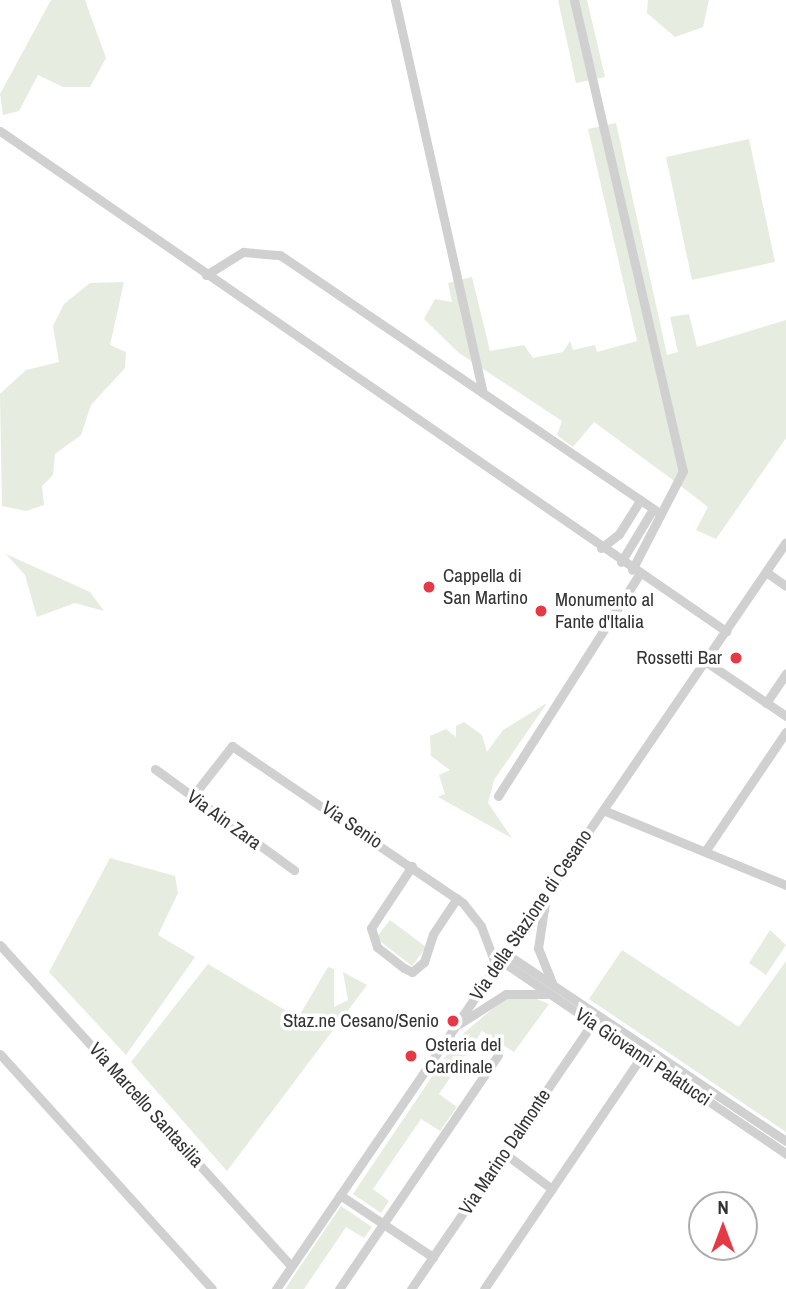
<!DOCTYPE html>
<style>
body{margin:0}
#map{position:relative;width:786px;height:1289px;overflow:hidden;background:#fff;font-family:"Archivo Narrow",sans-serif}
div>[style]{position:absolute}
.green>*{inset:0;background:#e6ecdf}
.minor>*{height:9px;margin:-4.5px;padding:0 4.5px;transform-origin:4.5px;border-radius:4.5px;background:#d0d0d0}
.dots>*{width:19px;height:19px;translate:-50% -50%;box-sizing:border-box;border:4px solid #fff;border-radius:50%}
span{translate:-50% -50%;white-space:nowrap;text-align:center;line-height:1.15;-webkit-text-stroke:7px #fff;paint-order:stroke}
.poi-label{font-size:19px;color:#333}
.left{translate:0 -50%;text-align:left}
.right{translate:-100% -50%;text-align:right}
.street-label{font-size:19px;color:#333}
.north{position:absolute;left:688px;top:1191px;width:70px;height:70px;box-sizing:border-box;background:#fff;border:2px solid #adadad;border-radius:50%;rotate:0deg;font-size:19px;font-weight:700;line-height:28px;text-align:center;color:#333}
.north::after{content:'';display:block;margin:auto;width:24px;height:32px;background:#e63946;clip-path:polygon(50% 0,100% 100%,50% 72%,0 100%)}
</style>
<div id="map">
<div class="green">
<i style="clip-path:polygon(51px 0,85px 0,106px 58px,90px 87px,63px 87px,38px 75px,19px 111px,3px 115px,0 94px)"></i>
<i style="clip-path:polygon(558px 0,587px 0,605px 77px,576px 83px)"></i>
<i style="clip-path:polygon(648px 0,709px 0,703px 27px,675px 37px,647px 13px)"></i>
<i style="clip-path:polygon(616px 123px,667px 355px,678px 352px,670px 317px,689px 314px,697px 347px,786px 320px,786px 438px,716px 539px,696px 530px,708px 507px,677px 483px,594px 422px,573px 447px,557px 435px,562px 421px,459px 353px,424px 319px,435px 299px,452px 302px,448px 283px,472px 277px,490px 351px,524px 345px,533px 358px,563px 352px,570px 341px,573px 350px,595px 345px,597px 352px,637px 341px,588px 129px)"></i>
<i style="clip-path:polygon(749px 139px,775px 262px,692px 280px,666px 157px)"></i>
<i style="clip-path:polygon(124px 282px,110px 345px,126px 352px,125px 368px,91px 405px,81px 435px,55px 454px,53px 475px,42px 486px,44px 505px,26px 511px,2px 506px,0 394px,26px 370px,59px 362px,53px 326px,64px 304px,90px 283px)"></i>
<i style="clip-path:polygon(6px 554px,90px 592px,104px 611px,75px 603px,37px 617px,25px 575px)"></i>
<i style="clip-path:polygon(547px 703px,494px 780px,488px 803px,512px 838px,438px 797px,445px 794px,439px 775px,450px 770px,431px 756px,430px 736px,446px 729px,456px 737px,456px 726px,464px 722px,482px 735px,487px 752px,503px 730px)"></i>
<i style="clip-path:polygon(110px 858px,175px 876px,178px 893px,158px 935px,195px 957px,126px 1055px,49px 972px)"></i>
<i style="clip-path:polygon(390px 920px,426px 947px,412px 966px,376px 938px)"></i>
<i style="clip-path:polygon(770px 930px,786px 945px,766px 975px,749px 963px)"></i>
<i style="clip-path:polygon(622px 950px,739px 1027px,786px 961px,786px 1132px,589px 999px)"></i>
<i style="clip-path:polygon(208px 964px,298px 1018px,328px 967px,334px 969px,334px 1007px,348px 1000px,343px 972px,367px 985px,227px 1171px,131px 1062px)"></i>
<i style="clip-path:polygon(534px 998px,549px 1004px,514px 1052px,482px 1031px,439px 1094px,457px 1107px,440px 1131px,421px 1119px,373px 1189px,389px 1201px,381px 1213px,353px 1194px,458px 1038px,504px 999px)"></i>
<i style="clip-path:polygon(341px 1206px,372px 1227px,364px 1238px,346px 1227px,304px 1289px,285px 1289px)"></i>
</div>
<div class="minor">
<i style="left:395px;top:0;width:403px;rotate:77.4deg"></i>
<i style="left:574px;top:0;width:483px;rotate:77deg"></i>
<i style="left:683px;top:471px;width:111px;rotate:117.3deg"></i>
<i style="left:0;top:131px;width:882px;rotate:34.56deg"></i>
<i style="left:206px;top:275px;width:44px;rotate:-31.9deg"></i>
<i style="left:243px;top:252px;width:37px;rotate:5deg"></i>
<i style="left:280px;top:255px;width:457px;rotate:34.2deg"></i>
<i style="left:601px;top:548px;width:23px;rotate:-38deg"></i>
<i style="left:619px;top:534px;width:40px;rotate:-58deg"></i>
<i style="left:621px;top:562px;width:62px;rotate:-58.9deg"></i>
<i style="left:766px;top:572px;width:24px;rotate:35deg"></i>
<i style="left:705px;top:661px;width:98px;rotate:34.2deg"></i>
<i style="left:766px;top:703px;width:36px;rotate:-56deg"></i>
<i style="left:155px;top:769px;width:172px;rotate:36deg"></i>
<i style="left:498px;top:796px;width:262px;rotate:-57.5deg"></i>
<i style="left:192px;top:797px;width:65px;rotate:-51.9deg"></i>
<i style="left:232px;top:746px;width:279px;rotate:34.2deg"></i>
<i style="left:463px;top:903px;width:29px;rotate:52deg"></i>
<i style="left:481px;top:926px;width:43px;rotate:69.4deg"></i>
<i style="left:603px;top:810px;width:198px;rotate:22.3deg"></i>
<i style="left:706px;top:850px;width:143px;rotate:-55.9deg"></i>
<i style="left:412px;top:866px;width:74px;rotate:123.5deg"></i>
<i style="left:371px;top:928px;width:20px;rotate:72deg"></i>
<i style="left:377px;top:947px;width:34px;rotate:38deg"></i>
<i style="left:404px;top:968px;width:9px;rotate:27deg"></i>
<i style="left:412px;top:972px;width:16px;rotate:-40deg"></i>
<i style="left:424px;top:962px;width:29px;rotate:-72deg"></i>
<i style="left:433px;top:934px;width:43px;rotate:-56.3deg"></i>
<i style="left:546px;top:896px;width:53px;rotate:98.7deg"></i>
<i style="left:538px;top:948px;width:38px;rotate:68deg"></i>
<i style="left:0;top:945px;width:433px;rotate:47.8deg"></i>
<i style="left:505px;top:953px;width:338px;rotate:33.8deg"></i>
<i style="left:500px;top:960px;width:346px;rotate:34.1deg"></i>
<i style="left:459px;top:1024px;width:56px;rotate:-32.6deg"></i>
<i style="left:506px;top:994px;width:41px"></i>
<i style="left:0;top:1054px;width:316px;rotate:47.9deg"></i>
<i style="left:504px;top:1153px;width:60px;rotate:36.9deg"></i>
<i style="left:340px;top:1195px;width:112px;rotate:33.7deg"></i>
<i style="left:276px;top:1289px;width:904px;rotate:-55.68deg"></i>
<i style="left:339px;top:1289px;width:283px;rotate:-55.8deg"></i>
<i style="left:411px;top:1289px;width:327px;rotate:-55.7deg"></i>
<i style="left:484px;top:1289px;width:285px;rotate:-55.9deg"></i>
</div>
<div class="dots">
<i style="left:429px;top:587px;background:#e63946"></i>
<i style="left:541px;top:611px;background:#e63946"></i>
<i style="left:736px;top:658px;background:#e63946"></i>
<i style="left:453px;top:1021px;background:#e63946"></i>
<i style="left:411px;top:1056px;background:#e63946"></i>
</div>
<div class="poi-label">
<span class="left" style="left:443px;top:587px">Cappella di<br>San Martino</span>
<span class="left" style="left:555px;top:611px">Monumento al<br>Fante d'Italia</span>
<span class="right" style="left:722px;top:658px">Rossetti Bar</span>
<span class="right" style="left:439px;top:1021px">Staz.ne Cesano/Senio</span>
<span class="left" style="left:425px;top:1056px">Osteria del<br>Cardinale</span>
</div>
<div class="street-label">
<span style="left:224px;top:820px;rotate:36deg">Via Ain Zara</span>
<span style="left:352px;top:825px;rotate:34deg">Via Senio</span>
<span style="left:531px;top:915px;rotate:-56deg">Via della Stazione di Cesano</span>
<span style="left:643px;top:1057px;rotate:34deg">Via Giovanni Palatucci</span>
<span style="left:146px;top:1105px;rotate:48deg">Via Marcello Santasilia</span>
<span style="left:505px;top:1152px;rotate:-56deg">Via Marino Dalmonte</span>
</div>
<div class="north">N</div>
</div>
